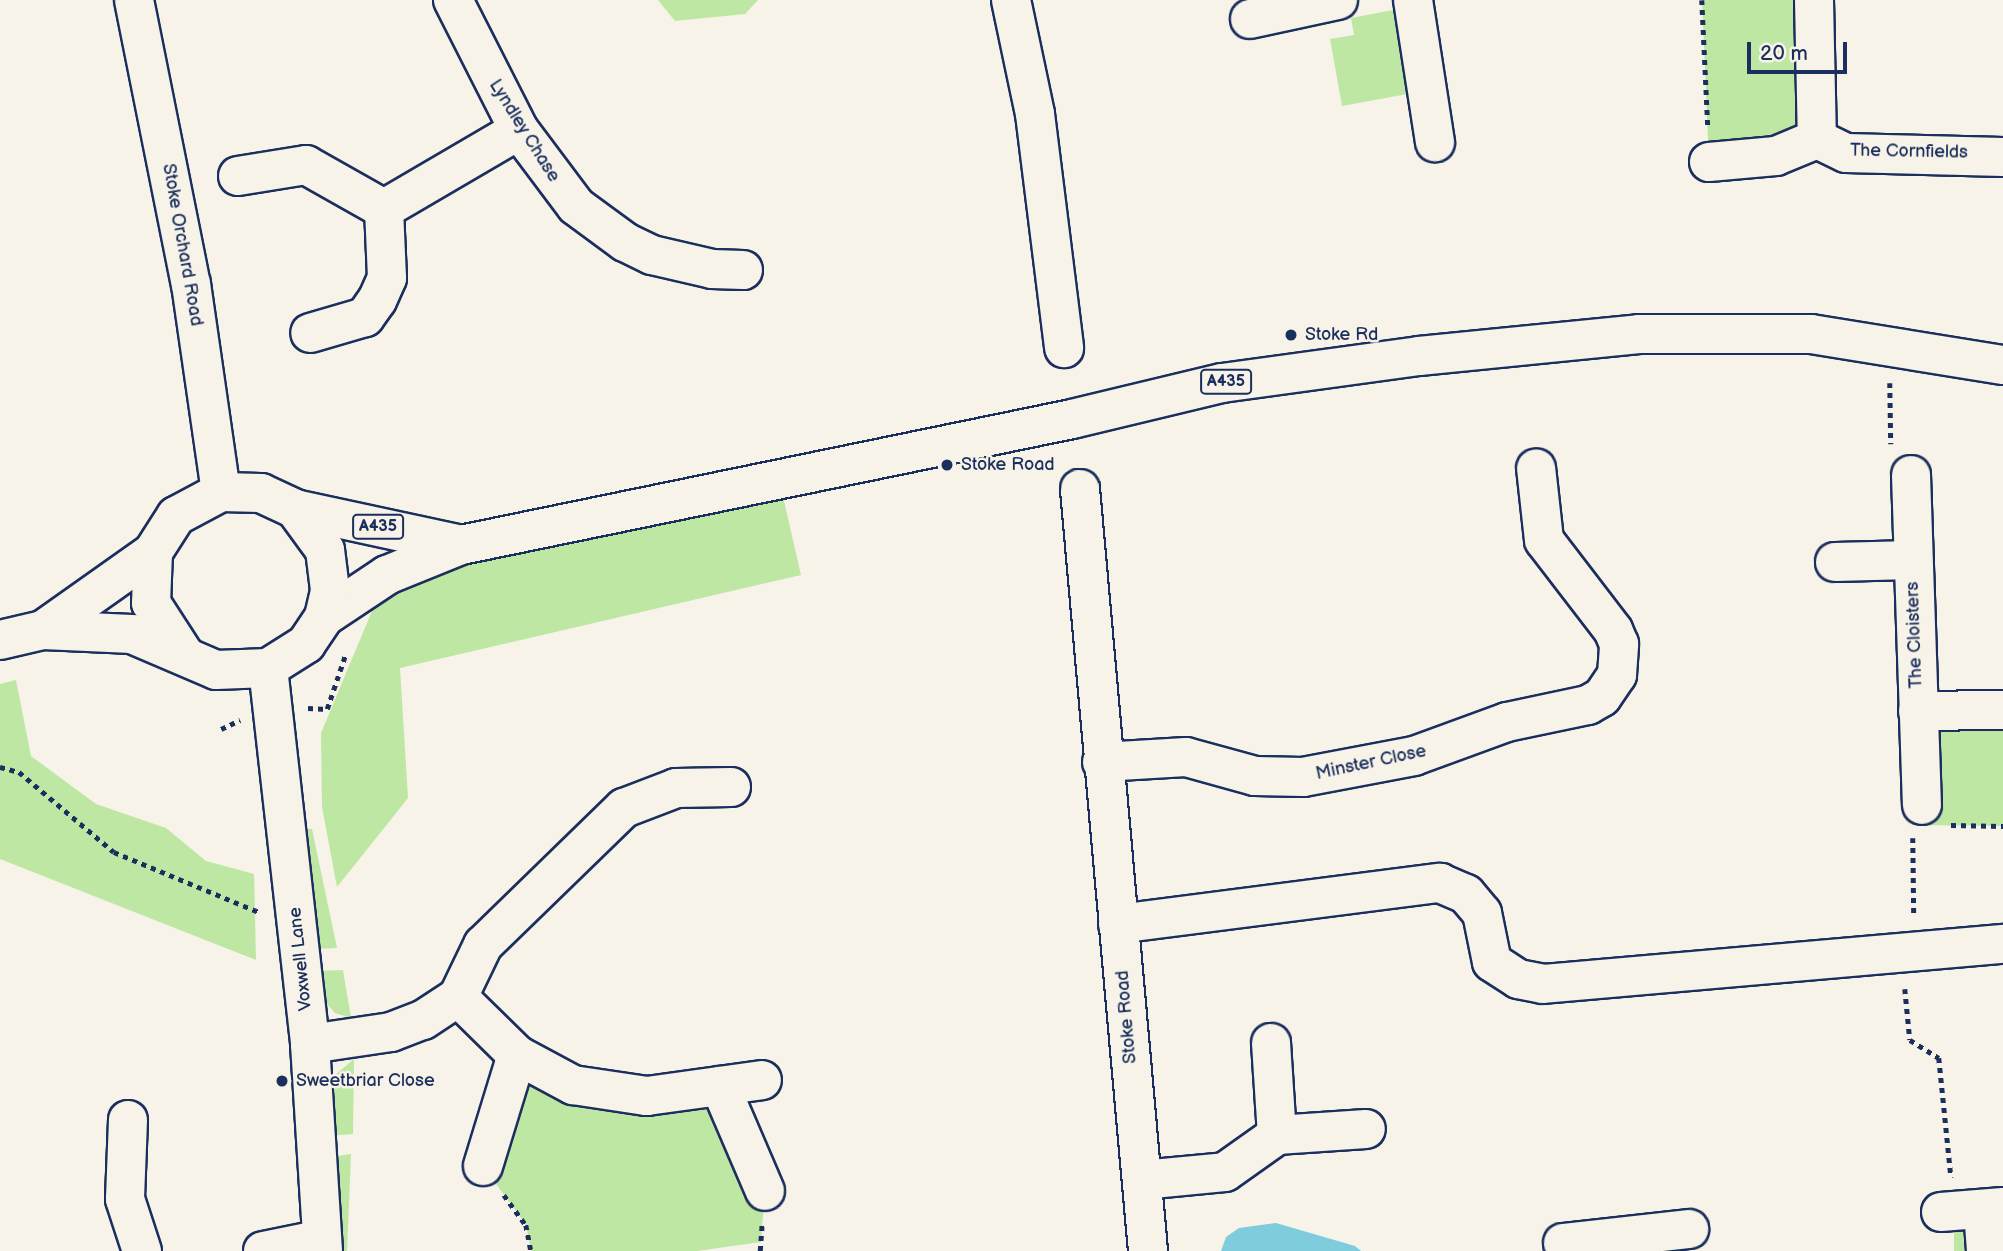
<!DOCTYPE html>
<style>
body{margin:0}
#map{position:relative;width:2003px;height:1251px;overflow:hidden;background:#f7f3e8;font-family:"Balsamiq Sans",sans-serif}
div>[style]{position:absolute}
.green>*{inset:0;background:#bee7a4}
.water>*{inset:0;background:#7eccdc}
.path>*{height:4.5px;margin-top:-2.25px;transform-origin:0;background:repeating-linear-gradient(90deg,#1b2f5e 0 5px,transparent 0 10px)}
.roads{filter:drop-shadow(2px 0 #1b2f5e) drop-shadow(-2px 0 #1b2f5e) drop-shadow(0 2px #1b2f5e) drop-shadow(0 -2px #1b2f5e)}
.minor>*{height:38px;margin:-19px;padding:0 19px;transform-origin:19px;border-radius:19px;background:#f7f3e8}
.major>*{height:38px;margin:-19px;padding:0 19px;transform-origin:19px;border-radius:19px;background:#f7f3e8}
.dots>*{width:19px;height:19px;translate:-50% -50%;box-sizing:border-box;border:4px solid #f7f3e8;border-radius:50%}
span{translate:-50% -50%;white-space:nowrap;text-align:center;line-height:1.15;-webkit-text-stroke:5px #f7f3e8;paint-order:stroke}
.shield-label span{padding:2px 5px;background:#f7f3e8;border:2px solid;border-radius:5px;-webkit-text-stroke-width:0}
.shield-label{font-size:16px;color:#1b2f5e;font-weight:700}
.street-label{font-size:18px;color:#1b2f5e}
.poi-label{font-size:18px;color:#1b2f5e}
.left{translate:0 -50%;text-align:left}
.scale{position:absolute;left:1747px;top:42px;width:100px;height:32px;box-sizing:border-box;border:4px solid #1b2f5e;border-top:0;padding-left:9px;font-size:21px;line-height:24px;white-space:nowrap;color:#1b2f5e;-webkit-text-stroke:5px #f7f3e8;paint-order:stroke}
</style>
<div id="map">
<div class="green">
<i style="clip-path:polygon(658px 0,758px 0,745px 14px,675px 21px)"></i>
<i style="clip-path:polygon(1702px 0,1814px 0,1817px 139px,1709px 162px)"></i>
<i style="clip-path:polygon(1409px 7px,1413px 93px,1342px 106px,1330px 39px,1354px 35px,1351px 18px)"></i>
<i style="clip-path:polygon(779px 479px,801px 575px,400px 668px,408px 798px,337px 887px,322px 807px,321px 733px,387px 575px)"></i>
<i style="clip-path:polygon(16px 680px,31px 756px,96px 804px,166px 828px,206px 861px,254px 874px,256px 960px,0 859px,0 684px)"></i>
<i style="clip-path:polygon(2003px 710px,2003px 826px,1912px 825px,1918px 711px)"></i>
<i style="clip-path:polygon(305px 829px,312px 829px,337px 948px,315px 949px)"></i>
<i style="clip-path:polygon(343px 970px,351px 1018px,335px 1013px,320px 996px,316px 971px)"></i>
<i style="clip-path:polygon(517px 1055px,573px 1085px,720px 1086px,765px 1191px,761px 1242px,697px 1251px,531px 1251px,526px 1225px,483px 1166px)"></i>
<i style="clip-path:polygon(354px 1059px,353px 1134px,328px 1136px,327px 1094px,335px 1075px)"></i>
<i style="clip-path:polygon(351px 1154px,347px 1251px,339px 1251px,331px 1157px)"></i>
<i style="clip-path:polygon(1954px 1211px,1986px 1251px,1954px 1251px)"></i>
</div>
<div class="water">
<i style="clip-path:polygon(1276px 1223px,1355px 1246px,1361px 1251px,1221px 1251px,1226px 1237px,1239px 1228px)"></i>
</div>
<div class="path">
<i style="left:1702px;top:0;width:126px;rotate:87.3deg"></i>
<i style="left:1890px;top:383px;width:61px;rotate:89.1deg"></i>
<i style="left:308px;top:708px;width:19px;rotate:3deg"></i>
<i style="left:327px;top:709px;width:59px;rotate:-71.3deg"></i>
<i style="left:221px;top:729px;width:21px;rotate:-25deg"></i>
<i style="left:0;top:767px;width:20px;rotate:15deg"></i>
<i style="left:19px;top:772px;width:124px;rotate:40.1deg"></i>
<i style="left:114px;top:852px;width:159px;rotate:22.5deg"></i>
<i style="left:1951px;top:825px;width:52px;rotate:1.1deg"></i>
<i style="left:1913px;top:838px;width:79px;rotate:89.3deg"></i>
<i style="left:1905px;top:989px;width:51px;rotate:84.4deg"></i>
<i style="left:1910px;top:1040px;width:34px;rotate:32deg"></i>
<i style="left:1939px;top:1058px;width:120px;rotate:84.2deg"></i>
<i style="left:504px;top:1195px;width:37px;rotate:54deg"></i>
<i style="left:526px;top:1225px;width:26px;rotate:79deg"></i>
<i style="left:760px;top:1251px;width:27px;rotate:-86deg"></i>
</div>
<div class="roads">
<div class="minor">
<i style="left:134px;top:0;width:290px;rotate:78.7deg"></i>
<i style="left:191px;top:284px;width:210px;rotate:81.8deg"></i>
<i style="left:453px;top:0;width:146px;rotate:63.1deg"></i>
<i style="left:519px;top:130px;width:95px;rotate:53.1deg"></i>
<i style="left:576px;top:206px;width:61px;rotate:36.3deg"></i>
<i style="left:625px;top:242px;width:30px;rotate:26deg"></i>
<i style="left:652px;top:255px;width:62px;rotate:13.1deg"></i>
<i style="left:712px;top:269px;width:31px;rotate:2deg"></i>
<i style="left:1011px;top:0;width:116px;rotate:78.1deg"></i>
<i style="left:1035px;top:114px;width:236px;rotate:82.9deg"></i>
<i style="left:1413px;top:0;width:144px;rotate:81.2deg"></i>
<i style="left:1814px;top:0;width:139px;rotate:88.8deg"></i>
<i style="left:1250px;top:19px;width:90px;rotate:-12.2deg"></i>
<i style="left:1709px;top:162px;width:67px;rotate:-5.1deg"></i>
<i style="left:1776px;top:156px;width:44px;rotate:-22.5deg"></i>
<i style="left:1817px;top:139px;width:32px;rotate:26deg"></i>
<i style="left:1846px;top:153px;width:157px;rotate:1.5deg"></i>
<i style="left:238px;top:176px;width:69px;rotate:-9.2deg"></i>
<i style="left:306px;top:165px;width:90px;rotate:29.4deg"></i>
<i style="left:384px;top:209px;width:69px;rotate:87.5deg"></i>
<i style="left:387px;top:278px;width:24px;rotate:114deg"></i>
<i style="left:377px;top:300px;width:21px;rotate:125deg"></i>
<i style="left:365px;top:317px;width:57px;rotate:163.8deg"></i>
<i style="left:384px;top:209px;width:156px;rotate:-30.3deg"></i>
<i style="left:1911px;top:475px;width:330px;rotate:88.1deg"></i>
<i style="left:1080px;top:489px;width:765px;rotate:84.9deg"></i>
<i style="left:1835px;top:562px;width:77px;rotate:-1.5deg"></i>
<i style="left:268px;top:668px;width:378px;rotate:83.6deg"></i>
<i style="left:310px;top:1044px;width:207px;rotate:86.4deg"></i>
<i style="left:1918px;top:711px;width:85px;rotate:-0.7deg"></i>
<i style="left:1102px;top:762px;width:84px;rotate:-3.4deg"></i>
<i style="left:1186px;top:757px;width:72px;rotate:15.4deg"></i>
<i style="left:1255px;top:776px;width:48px;rotate:1.2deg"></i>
<i style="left:1303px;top:777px;width:113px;rotate:-10.7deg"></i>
<i style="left:1414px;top:756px;width:99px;rotate:-20.1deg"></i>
<i style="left:1507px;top:722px;width:83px;rotate:-11.9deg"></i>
<i style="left:1588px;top:705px;width:16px;rotate:-30deg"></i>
<i style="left:1602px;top:697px;width:27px;rotate:-56deg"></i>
<i style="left:1617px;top:675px;width:31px;rotate:-86deg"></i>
<i style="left:1619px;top:644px;width:15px;rotate:-113deg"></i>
<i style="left:1613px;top:630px;width:113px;rotate:-127.5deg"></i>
<i style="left:1544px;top:540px;width:72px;rotate:-96.3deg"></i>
<i style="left:1118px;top:924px;width:325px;rotate:-7.3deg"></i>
<i style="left:1440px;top:883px;width:28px;rotate:23deg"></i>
<i style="left:1466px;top:894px;width:25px;rotate:50deg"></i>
<i style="left:1482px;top:913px;width:50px;rotate:78.5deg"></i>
<i style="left:1492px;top:962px;width:31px;rotate:33deg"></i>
<i style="left:1518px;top:979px;width:25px;rotate:11deg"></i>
<i style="left:1543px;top:984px;width:462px;rotate:-5deg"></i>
<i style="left:458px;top:997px;width:83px;rotate:44.5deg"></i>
<i style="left:517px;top:1055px;width:64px;rotate:28.2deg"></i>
<i style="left:573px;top:1085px;width:75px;rotate:8.5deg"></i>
<i style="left:647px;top:1096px;width:116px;rotate:-7.9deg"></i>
<i style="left:1271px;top:1043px;width:92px;rotate:86.3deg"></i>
<i style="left:310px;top:1044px;width:82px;rotate:-8.4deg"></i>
<i style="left:391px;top:1032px;width:34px;rotate:-21deg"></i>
<i style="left:423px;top:1020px;width:42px;rotate:-33.3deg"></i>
<i style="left:458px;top:997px;width:58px;rotate:-64.3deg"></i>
<i style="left:483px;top:945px;width:197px;rotate:-44.2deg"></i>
<i style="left:624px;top:808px;width:56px;rotate:-21deg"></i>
<i style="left:676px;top:788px;width:55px;rotate:-1deg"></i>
<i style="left:720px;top:1086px;width:114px;rotate:66.8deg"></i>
<i style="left:128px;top:1120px;width:79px;rotate:92.2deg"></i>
<i style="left:125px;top:1199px;width:55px;rotate:71.9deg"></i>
<i style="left:483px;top:1166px;width:116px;rotate:-73deg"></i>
<i style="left:1142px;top:1180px;width:83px;rotate:-5.5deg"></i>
<i style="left:1225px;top:1172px;width:64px;rotate:-35.4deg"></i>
<i style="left:1277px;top:1135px;width:89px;rotate:-3.9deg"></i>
<i style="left:1983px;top:1210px;width:41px;rotate:85.8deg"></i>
<i style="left:1941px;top:1212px;width:62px;rotate:-4.6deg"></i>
<i style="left:1563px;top:1243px;width:127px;rotate:-6.3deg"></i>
<i style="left:263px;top:1251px;width:60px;rotate:-11.5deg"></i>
</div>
<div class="major">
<i style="left:153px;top:552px;width:51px;rotate:92.2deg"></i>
<i style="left:151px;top:603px;width:61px;rotate:57.1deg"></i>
<i style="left:324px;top:617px;width:76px;rotate:-33.7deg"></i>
<i style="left:387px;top:575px;width:80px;rotate:-22.1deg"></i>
<i style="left:461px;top:545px;width:624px;rotate:-11.65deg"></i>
<i style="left:1072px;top:419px;width:154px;rotate:-13.5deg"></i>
<i style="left:1222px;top:383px;width:199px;rotate:-7.8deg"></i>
<i style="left:1419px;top:356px;width:221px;rotate:-5.7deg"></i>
<i style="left:1639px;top:334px;width:172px"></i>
<i style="left:1811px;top:334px;width:194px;rotate:9.2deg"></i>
<i style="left:43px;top:630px;width:135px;rotate:-35.3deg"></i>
<i style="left:153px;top:552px;width:43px;rotate:-57.4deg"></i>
<i style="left:176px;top:516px;width:51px;rotate:-28.1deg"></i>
<i style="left:221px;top:492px;width:40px;rotate:1.4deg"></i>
<i style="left:261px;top:493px;width:38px;rotate:25deg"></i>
<i style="left:295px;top:509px;width:170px;rotate:12.2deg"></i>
<i style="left:0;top:640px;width:44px;rotate:-13.1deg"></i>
<i style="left:43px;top:630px;width:89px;rotate:2.6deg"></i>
<i style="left:132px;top:634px;width:91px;rotate:23.2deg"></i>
<i style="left:216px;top:670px;width:52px;rotate:-2.2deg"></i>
<i style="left:268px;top:668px;width:45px;rotate:-32.3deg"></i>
<i style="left:306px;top:644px;width:32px;rotate:-56deg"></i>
<i style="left:324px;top:617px;width:28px;rotate:-77deg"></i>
<i style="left:330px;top:590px;width:40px;rotate:-97.1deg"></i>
<i style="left:325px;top:550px;width:51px;rotate:-126.2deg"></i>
</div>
</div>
<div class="dots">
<i style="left:1291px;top:335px;background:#1b2f5e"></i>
<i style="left:947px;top:465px;background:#1b2f5e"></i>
<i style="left:282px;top:1081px;background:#1b2f5e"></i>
</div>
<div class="shield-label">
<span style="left:1226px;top:382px">A435</span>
<span style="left:378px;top:527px">A435</span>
</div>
<div class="street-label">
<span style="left:524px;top:131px;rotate:58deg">Lyndley Chase</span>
<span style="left:1909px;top:152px;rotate:1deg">The Cornfields</span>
<span style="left:182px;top:245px;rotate:80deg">Stoke Orchard Road</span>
<span style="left:1915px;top:635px;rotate:-92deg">The Cloisters</span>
<span style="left:1371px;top:763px;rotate:-12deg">Minster Close</span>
<span style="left:301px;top:959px;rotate:-96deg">Voxwell Lane</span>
<span style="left:1127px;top:1017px;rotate:-95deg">Stoke Road</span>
</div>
<div class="poi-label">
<span class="left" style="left:1305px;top:335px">Stoke Rd</span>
<span class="left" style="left:961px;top:465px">Stoke Road</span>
<span class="left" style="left:296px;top:1081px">Sweetbriar Close</span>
</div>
<div class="scale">20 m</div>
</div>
